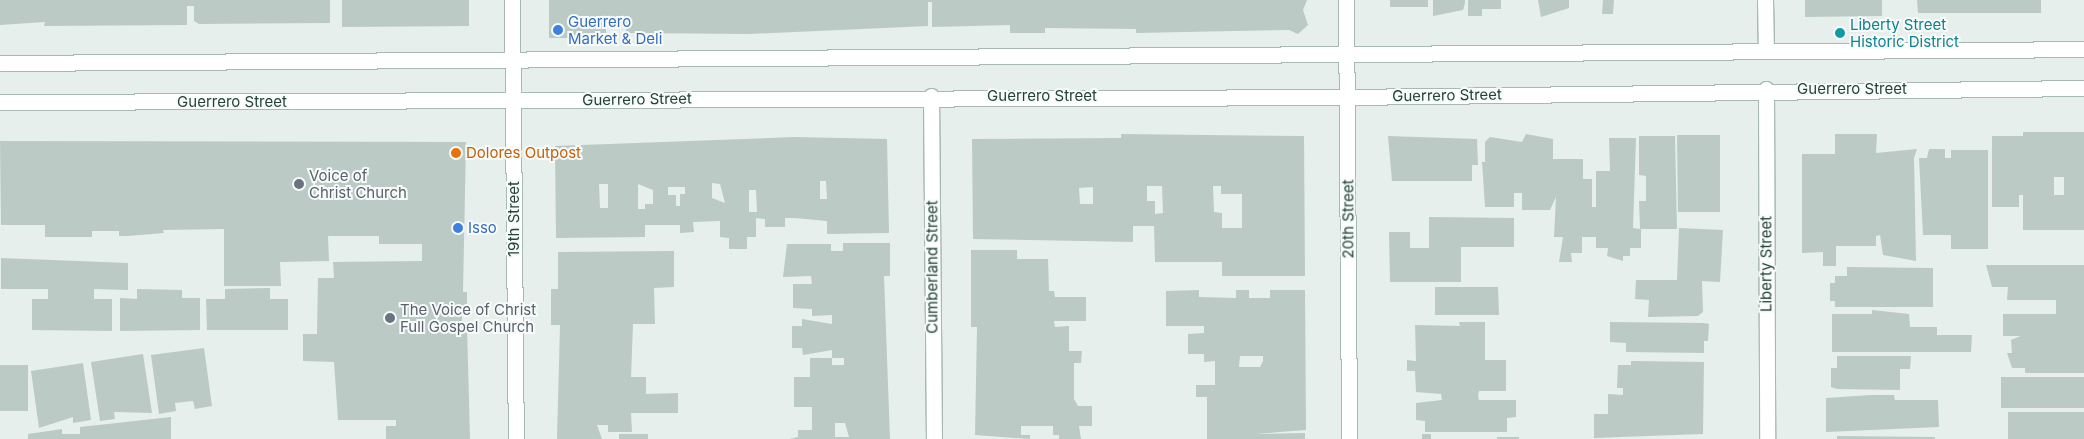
<!DOCTYPE html>
<style>
body{margin:0}
#map{position:relative;width:2084px;height:439px;overflow:hidden;background:#e6efeb;font-family:Inter,sans-serif}
div>[style]{position:absolute}
.building>*{inset:0;background:#bbcac4}
.roads{filter:drop-shadow(1px 0 #a8b8b2) drop-shadow(-1px 0 #a8b8b2) drop-shadow(0 1px #a8b8b2) drop-shadow(0 -1px #a8b8b2)}
.street>*{height:15px;margin:-7.5px;padding:0 7.5px;transform-origin:7.5px;border-radius:7.5px;background:#fff}
.secondary>*{height:15px;margin:-7.5px;padding:0 7.5px;transform-origin:7.5px;border-radius:7.5px;background:#fff}
.dots>*{width:14px;height:14px;translate:-50% -50%;box-sizing:border-box;border:2px solid #f7fbf9;border-radius:50%}
span{translate:-50% -50%;white-space:nowrap;text-align:center;line-height:1.15;-webkit-text-stroke:4px #f7fbf9;paint-order:stroke}
.shop-label{font-size:15px;color:#366cbe}
.left{translate:0 -50%;text-align:left}
.culture-label{font-size:15px;color:#0d838f}
.street-label{font-size:15px;color:#24423a}
.food-label{font-size:15px;color:#c56008}
.worship-label{font-size:15px;color:#5b616d}
</style>
<div id="map">
<div class="building">
<i style="clip-path:polygon(0 0,330px 0,330px 23px,199px 24px,194px 21px,194px 6px,187px 6px,187px 25px,44px 26px,45px 22px,0 25px)"></i>
<i style="clip-path:polygon(342px 0,469px 0,469px 26px,342px 27px)"></i>
<i style="clip-path:polygon(549px 0,1307px 0,1303px 10px,1308px 25px,1298px 34px,1289px 30px,1136px 33px,1136px 29px,1045px 28px,1045px 33px,1010px 33px,1010px 25px,932px 27px,932px 2px,928px 2px,928px 26px,750px 34px,626px 33px,626px 26px,606px 26px,606px 38px,549px 38px)"></i>
<i style="clip-path:polygon(1390px 0,1428px 0,1428px 7px,1390px 7px)"></i>
<i style="clip-path:polygon(1433px 0,1465px 0,1465px 3px,1463px 10px,1433px 16px)"></i>
<i style="clip-path:polygon(1468px 0,1501px 0,1501px 9px,1482px 9px,1482px 16px,1468px 16px)"></i>
<i style="clip-path:polygon(1538px 0,1569px 0,1569px 8px,1541px 17px)"></i>
<i style="clip-path:polygon(1603px 0,1614px 0,1613px 14px,1602px 14px)"></i>
<i style="clip-path:polygon(1805px 0,1882px 0,1882px 16px,1805px 17px)"></i>
<i style="clip-path:polygon(1917px 0,2041px 0,2041px 13px,1918px 13px)"></i>
<i style="clip-path:polygon(evenodd,2023px 132px,2084px 132px,2084px 230px,2023px 230px,2023px 195px,2019px 195px,2019px 207px,1992px 207px,1992px 136px,2023px 136px,2023px 132px,2054px 177px,2064px 177px,2064px 195px,2054px 195px,2054px 177px)"></i>
<i style="clip-path:polygon(evenodd,1121px 134px,1304px 136px,1305px 276px,1222px 276px,1222px 262px,1155px 262px,1154px 226px,1133px 226px,1133px 242px,973px 239px,972px 139px,1121px 138px,1121px 134px,1147px 186px,1162px 186px,1163px 213px,1155px 214px,1155px 201px,1147px 201px,1147px 186px,1121px 134px,1213px 186px,1221px 186px,1221px 194px,1242px 194px,1242px 228px,1222px 228px,1222px 213px,1214px 212px,1213px 186px,1121px 134px,1093px 187px,1093px 204px,1080px 204px,1079px 188px,1093px 187px)"></i>
<i style="clip-path:polygon(1526px 134px,1553px 139px,1553px 159px,1583px 159px,1583px 179px,1592px 179px,1592px 207px,1596px 207px,1596px 171px,1610px 171px,1609px 138px,1636px 138px,1633px 228px,1640px 229px,1639px 201px,1646px 201px,1646px 176px,1639px 175px,1639px 136px,1675px 136px,1677px 229px,1641px 229px,1641px 248px,1630px 248px,1630px 256px,1623px 256px,1623px 261px,1607px 256px,1608px 248px,1596px 248px,1596px 237px,1582px 237px,1582px 253px,1571px 253px,1572px 262px,1559px 262px,1563px 237px,1554px 237px,1556px 197px,1550px 210px,1522px 210px,1522px 193px,1514px 193px,1514px 207px,1485px 207px,1482px 162px,1485px 162px,1485px 142px,1490px 137px,1522px 142px)"></i>
<i style="clip-path:polygon(1835px 134px,1877px 134px,1876px 153px,1917px 149px,1914px 158px,1916px 261px,1883px 255px,1880px 235px,1876px 236px,1876px 246px,1836px 246px,1836px 266px,1823px 266px,1823px 252px,1802px 253px,1802px 154px,1835px 154px)"></i>
<i style="clip-path:polygon(1677px 135px,1720px 135px,1720px 212px,1678px 212px)"></i>
<i style="clip-path:polygon(1388px 136px,1477px 139px,1478px 165px,1472px 165px,1472px 181px,1392px 181px)"></i>
<i style="clip-path:polygon(evenodd,794px 137px,887px 139px,889px 233px,827px 234px,827px 221px,795px 218px,785px 218px,785px 227px,765px 227px,765px 219px,756px 218px,756px 237px,747px 237px,747px 249px,729px 249px,729px 238px,720px 237px,720px 221px,693px 222px,694px 232px,680px 233px,680px 225px,645px 225px,645px 237px,556px 238px,555px 146px,794px 137px,820px 181px,826px 181px,827px 199px,820px 199px,820px 181px,794px 137px,712px 183px,720px 184px,725px 203px,712px 198px,712px 183px,794px 137px,599px 184px,608px 184px,608px 208px,600px 208px,599px 184px,794px 137px,638px 184px,653px 190px,653px 204px,645px 204px,645px 209px,638px 209px,638px 184px,794px 137px,668px 187px,685px 187px,685px 194px,680px 194px,680px 206px,676px 206px,676px 195px,668px 195px,668px 187px,794px 137px,749px 190px,756px 190px,757px 212px,749px 212px,749px 190px)"></i>
<i style="clip-path:polygon(0 141px,466px 142px,463px 292px,467px 292px,467px 311px,462px 311px,462px 325px,467px 325px,470px 439px,386px 439px,386px 426px,396px 426px,396px 420px,338px 420px,334px 362px,303px 361px,303px 334px,317px 334px,318px 278px,334px 278px,333px 262px,422px 261px,422px 244px,379px 244px,379px 236px,328px 236px,329px 261px,280px 262px,281px 286px,224px 286px,224px 229px,163px 230px,164px 233px,128px 236px,119px 236px,119px 231px,92px 231px,92px 237px,45px 237px,45px 225px,1px 225px)"></i>
<i style="clip-path:polygon(1929px 149px,1945px 149px,1945px 158px,1951px 158px,1951px 150px,1988px 150px,1988px 249px,1951px 249px,1951px 235px,1923px 235px,1919px 158px,1927px 158px)"></i>
<i style="clip-path:polygon(1429px 217px,1514px 218px,1514px 247px,1461px 247px,1461px 282px,1390px 282px,1389px 232px,1410px 232px,1410px 248px,1429px 248px)"></i>
<i style="clip-path:polygon(1679px 228px,1723px 230px,1720px 282px,1702px 281px,1703px 312px,1698px 316px,1648px 317px,1649px 300px,1635px 299px,1636px 280px,1677px 280px)"></i>
<i style="clip-path:polygon(evenodd,843px 243px,890px 243px,890px 276px,884px 276px,890px 439px,789px 439px,798px 437px,798px 430px,812px 430px,812px 407px,794px 407px,794px 377px,810px 377px,810px 358px,832px 358px,832px 350px,803px 355px,802px 348px,792px 348px,792px 326px,802px 326px,802px 319px,832px 324px,832px 315px,812px 316px,812px 309px,793px 308px,793px 284px,812px 284px,811px 276px,783px 277px,787px 244px,831px 244px,831px 251px,843px 251px,843px 243px,832px 358px,844px 358px,844px 365px,832px 365px,832px 358px,843px 243px,835px 423px,845px 423px,849px 437px,835px 437px,835px 423px)"></i>
<i style="clip-path:polygon(971px 250px,1017px 250px,1017px 259px,1048px 259px,1049px 291px,1054px 291px,1055px 297px,1086px 297px,1086px 321px,1054px 321px,1055px 327px,1069px 326px,1069px 351px,1082px 351px,1081px 363px,1074px 363px,1074px 399px,1078px 406px,1092px 406px,1092px 426px,1079px 426px,1081px 439px,1059px 439px,1059px 435px,1053px 435px,1053px 426px,1021px 426px,1021px 435px,1030px 435px,1030px 439px,975px 435px,977px 327px,971px 327px)"></i>
<i style="clip-path:polygon(674px 251px,674px 287px,654px 288px,655px 324px,633px 324px,631px 377px,646px 377px,646px 394px,678px 393px,678px 413px,631px 413px,632px 432px,608px 432px,608px 425px,597px 425px,602px 439px,557px 439px,560px 325px,551px 325px,551px 289px,558px 289px,558px 252px)"></i>
<i style="clip-path:polygon(1px 258px,128px 263px,128px 290px,94px 289px,94px 299px,112px 299px,112px 331px,32px 330px,32px 299px,48px 299px,48px 289px,1px 289px)"></i>
<i style="clip-path:polygon(1986px 265px,2084px 265px,2084px 373px,2025px 373px,2025px 368px,2012px 368px,2007px 353px,2012px 353px,2011px 340px,2021px 336px,2003px 336px,2003px 314px,2056px 314px,2056px 300px,2007px 300px,2008px 287px,1992px 287px)"></i>
<i style="clip-path:polygon(1847px 267px,1933px 268px,1933px 307px,1835px 307px,1835px 301px,1830px 301px,1830px 283px,1835px 283px,1835px 276px,1847px 276px)"></i>
<i style="clip-path:polygon(1435px 287px,1498px 287px,1499px 315px,1435px 315px)"></i>
<i style="clip-path:polygon(270px 288px,270px 299px,288px 299px,288px 330px,207px 330px,206px 299px,225px 299px,225px 289px)"></i>
<i style="clip-path:polygon(137px 289px,182px 290px,182px 298px,200px 298px,200px 330px,120px 331px,120px 298px,137px 299px)"></i>
<i style="clip-path:polygon(evenodd,1199px 290px,1199px 297px,1236px 298px,1236px 290px,1249px 290px,1249px 298px,1270px 298px,1270px 290px,1305px 290px,1306px 430px,1255px 434px,1305px 433px,1305px 439px,1207px 439px,1207px 397px,1196px 397px,1196px 385px,1215px 385px,1215px 361px,1204px 362px,1204px 354px,1188px 354px,1188px 334px,1204px 333px,1204px 326px,1166px 326px,1166px 291px,1199px 290px,1240px 356px,1263px 356px,1263px 361px,1260px 367px,1239px 367px,1240px 356px)"></i>
<i style="clip-path:polygon(1872px 310px,1909px 314px,1910px 327px,1937px 327px,1937px 335px,1972px 335px,1971px 352px,1832px 352px,1832px 314px,1872px 314px)"></i>
<i style="clip-path:polygon(1459px 322px,1485px 322px,1485px 360px,1506px 360px,1506px 391px,1479px 391px,1478px 395px,1479px 400px,1516px 400px,1516px 417px,1507px 418px,1507px 432px,1425px 432px,1425px 421px,1416px 420px,1416px 403px,1442px 400px,1441px 394px,1416px 392px,1415px 371px,1407px 371px,1407px 360px,1416px 361px,1415px 325px,1460px 326px)"></i>
<i style="clip-path:polygon(1610px 322px,1704px 323px,1709px 324px,1708px 341px,1704px 341px,1704px 353px,1626px 352px,1626px 343px,1610px 342px)"></i>
<i style="clip-path:polygon(204px 348px,212px 406px,195px 409px,193px 401px,175px 403px,176px 411px,159px 414px,151px 355px)"></i>
<i style="clip-path:polygon(143px 354px,152px 413px,114px 412px,115px 419px,100px 421px,91px 362px)"></i>
<i style="clip-path:polygon(1837px 356px,1911px 356px,1910px 369px,1900px 369px,1900px 390px,1837px 389px,1831px 387px,1831px 368px,1837px 368px)"></i>
<i style="clip-path:polygon(1631px 361px,1704px 362px,1703px 434px,1594px 438px,1594px 414px,1608px 414px,1608px 394px,1623px 395px,1623px 388px,1617px 388px,1618px 365px,1631px 365px)"></i>
<i style="clip-path:polygon(83px 363px,91px 420px,73px 423px,73px 417px,39px 428px,31px 371px)"></i>
<i style="clip-path:polygon(0 365px,28px 365px,28px 411px,0 411px)"></i>
<i style="clip-path:polygon(2001px 377px,2084px 377px,2084px 408px,2001px 408px)"></i>
<i style="clip-path:polygon(1871px 395px,1894px 395px,1895px 400px,1938px 400px,1939px 427px,1826px 432px,1826px 398px)"></i>
<i style="clip-path:polygon(2008px 412px,2084px 412px,2084px 439px,2008px 439px)"></i>
<i style="clip-path:polygon(171px 417px,171px 439px,28px 439px,28px 434px,62px 429px,62px 434px,80px 434px,80px 427px)"></i>
<i style="clip-path:polygon(619px 434px,648px 434px,648px 439px,619px 439px)"></i>
<i style="clip-path:polygon(1422px 434px,1431px 434px,1431px 439px,1422px 439px)"></i>
<i style="clip-path:polygon(1837px 436px,1935px 437px,1935px 439px,1837px 439px)"></i>
<i style="clip-path:polygon(1497px 437px,1519px 437px,1519px 439px,1497px 439px)"></i>
</div>
<div class="roads">
<div class="street">
<i style="left:512px;top:0;width:439px;rotate:89.5deg"></i>
<i style="left:1346px;top:0;width:439px;rotate:89.6deg"></i>
<i style="left:1765px;top:0;width:51px;rotate:88.9deg"></i>
<i style="left:1766px;top:89px;width:350px;rotate:89.8deg"></i>
<i style="left:931px;top:96px;width:343px;rotate:89.5deg"></i>
</div>
<div class="secondary">
<i style="left:0;top:63px;width:2084px;rotate:-0.38deg"></i>
<i style="left:0;top:102px;width:1347px;rotate:-0.21deg"></i>
<i style="left:1347px;top:97px;width:737px;rotate:-0.7deg"></i>
</div>
</div>
<div class="dots">
<i style="left:558px;top:30px;background:#3f7fe0"></i>
<i style="left:1840px;top:33px;background:#0f9aa8"></i>
<i style="left:456px;top:153px;background:#e8710a"></i>
<i style="left:299px;top:184px;background:#6b7280"></i>
<i style="left:458px;top:228px;background:#3f7fe0"></i>
<i style="left:390px;top:318px;background:#6b7280"></i>
</div>
<div class="shop-label">
<span class="left" style="left:568px;top:30px">Guerrero<br>Market &amp; Deli</span>
<span class="left" style="left:468px;top:228px">Isso</span>
</div>
<div class="culture-label">
<span class="left" style="left:1850px;top:33px">Liberty Street<br>Historic District</span>
</div>
<div class="street-label">
<span style="left:1852px;top:89px">Guerrero Street</span>
<span style="left:1447px;top:95px;rotate:-1deg">Guerrero Street</span>
<span style="left:1042px;top:96px">Guerrero Street</span>
<span style="left:637px;top:99px;rotate:-1deg">Guerrero Street</span>
<span style="left:232px;top:102px">Guerrero Street</span>
<span style="left:514px;top:219px;rotate:-90deg">19th Street</span>
<span style="left:1348px;top:219px;rotate:-90deg">20th Street</span>
<span style="left:1766px;top:264px;rotate:-90deg">Liberty Street</span>
<span style="left:932px;top:267px;rotate:-90deg">Cumberland Street</span>
</div>
<div class="food-label">
<span class="left" style="left:466px;top:153px">Dolores Outpost</span>
</div>
<div class="worship-label">
<span class="left" style="left:309px;top:184px">Voice of<br>Christ Church</span>
<span class="left" style="left:400px;top:318px">The Voice of Christ<br>Full Gospel Church</span>
</div>
</div>
